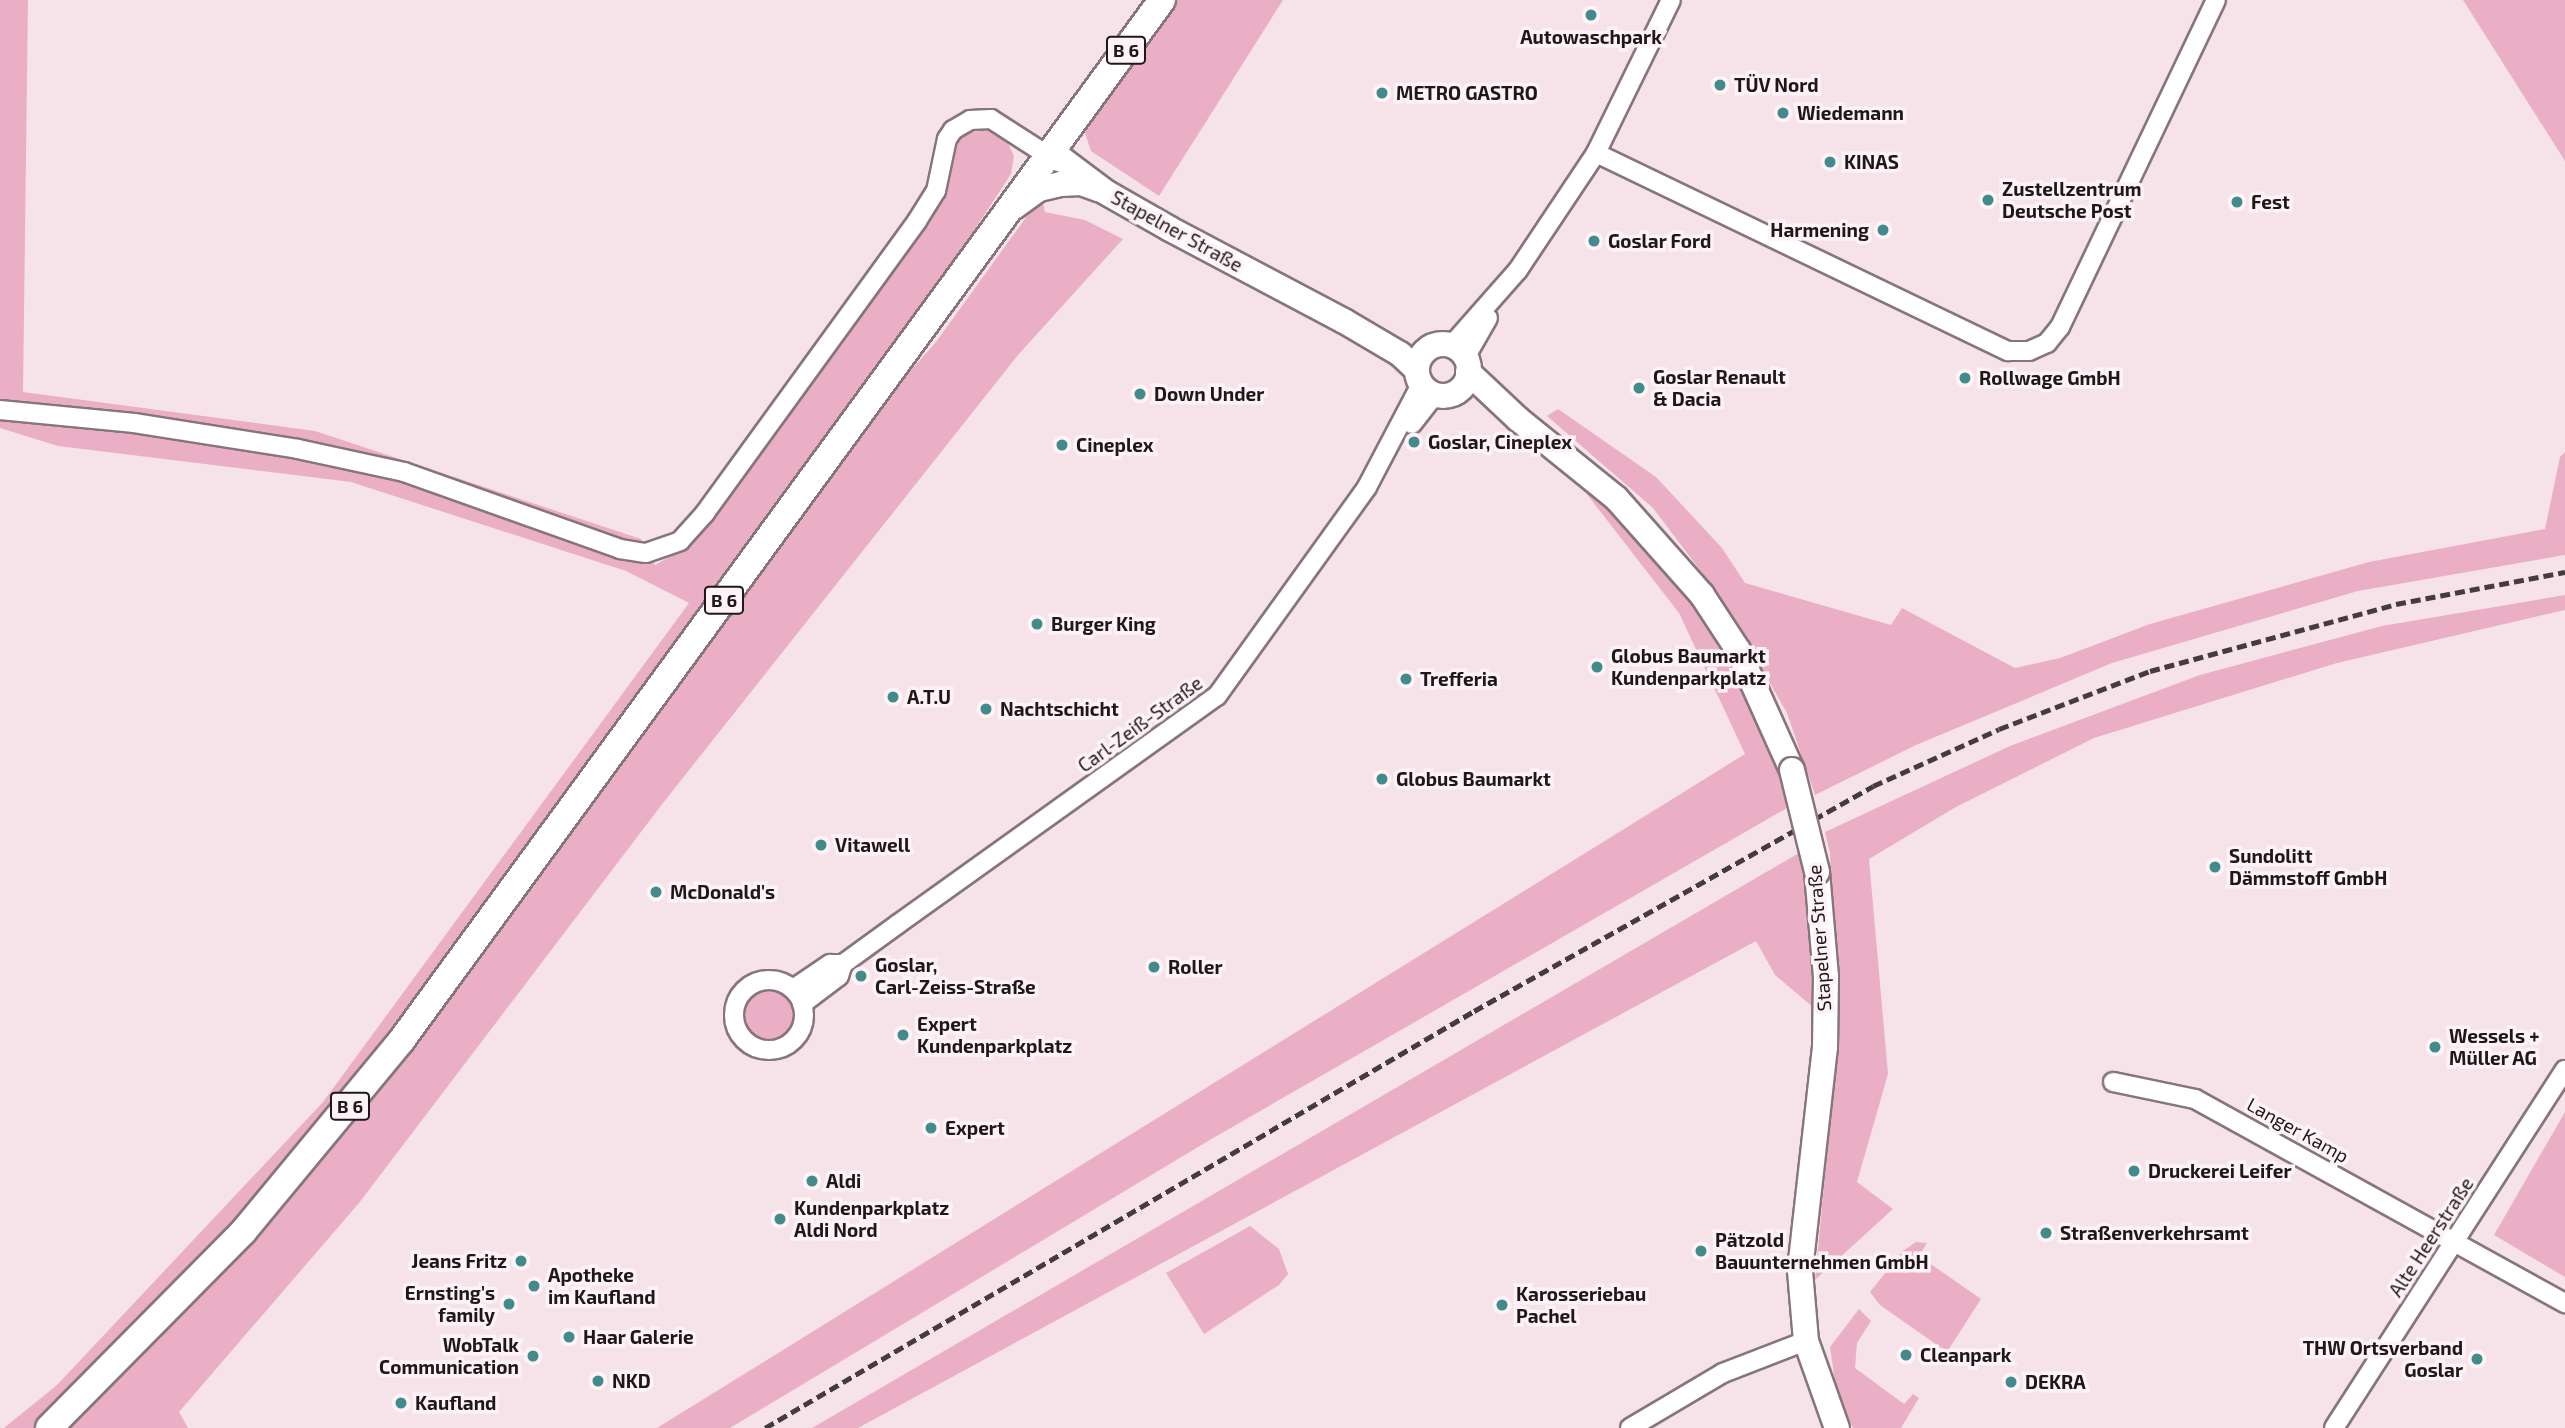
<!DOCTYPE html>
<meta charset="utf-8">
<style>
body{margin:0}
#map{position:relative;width:2565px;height:1428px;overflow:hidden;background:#f5e3e9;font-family:"Exo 2",sans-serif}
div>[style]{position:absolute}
.green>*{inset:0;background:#ebafc5}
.round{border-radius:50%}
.roads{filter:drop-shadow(2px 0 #86767b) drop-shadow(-2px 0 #86767b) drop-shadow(0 2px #86767b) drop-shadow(0 -2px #86767b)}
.street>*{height:18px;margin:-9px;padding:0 9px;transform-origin:9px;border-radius:9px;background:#fff}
.street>.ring{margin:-9px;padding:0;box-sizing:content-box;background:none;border:18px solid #fff;border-radius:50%}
.secondary>*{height:24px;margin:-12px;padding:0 12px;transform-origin:12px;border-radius:12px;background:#fff}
.secondary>.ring{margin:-12px;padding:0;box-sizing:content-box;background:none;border:24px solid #fff;border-radius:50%}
.primary>*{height:26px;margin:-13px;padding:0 13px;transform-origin:13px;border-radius:13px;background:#fff}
.rail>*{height:4.5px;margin-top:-2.25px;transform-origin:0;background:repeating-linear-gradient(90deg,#443b3f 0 10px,transparent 0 15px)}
.bridges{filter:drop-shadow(2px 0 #86767b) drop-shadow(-2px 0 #86767b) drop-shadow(0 2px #86767b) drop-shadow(0 -2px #86767b)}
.secondary-bridge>*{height:24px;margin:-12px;padding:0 12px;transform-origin:12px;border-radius:12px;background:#fff}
.dots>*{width:19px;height:19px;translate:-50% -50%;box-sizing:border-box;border:4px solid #fdf2f6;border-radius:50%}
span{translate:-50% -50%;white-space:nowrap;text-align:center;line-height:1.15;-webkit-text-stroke:7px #fdf2f6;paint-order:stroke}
.shield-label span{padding:2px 5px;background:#fdf2f6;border:2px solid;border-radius:5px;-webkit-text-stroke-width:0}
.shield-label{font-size:18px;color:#1f181b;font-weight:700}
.poi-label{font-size:19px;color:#1f181b;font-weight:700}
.left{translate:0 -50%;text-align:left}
.right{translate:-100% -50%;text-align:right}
.street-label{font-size:19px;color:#1f181b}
</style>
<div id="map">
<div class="green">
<i style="clip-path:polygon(0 0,28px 0,23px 392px,315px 431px,641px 539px,655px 565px,694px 543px,944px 200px,958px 142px,966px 133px,986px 130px,1007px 141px,1014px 156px,1011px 174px,939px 284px,580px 783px,308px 1145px,119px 1349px,35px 1428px,4px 1428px,57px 1385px,323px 1102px,689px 603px,626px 571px,351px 482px,58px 446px,0 428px)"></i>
<i style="clip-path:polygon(1175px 0,1283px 0,1159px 196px,1091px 151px,1085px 133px,1088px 121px)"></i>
<i style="clip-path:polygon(2463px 0,2565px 0,2565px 161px)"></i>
<i style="clip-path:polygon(1043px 203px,1045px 212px,1085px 220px,1123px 239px,1018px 355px,663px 803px,359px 1203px,179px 1412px,188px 1428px,64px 1428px,251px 1240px,360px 1111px,904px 378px,936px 342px,1027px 216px)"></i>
<i style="clip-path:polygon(1558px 409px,1656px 477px,1722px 548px,1745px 583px,1891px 625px,1902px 608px,2015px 668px,2060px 658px,2150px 624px,2369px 562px,2545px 529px,2560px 457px,2565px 452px,2565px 555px,2358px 591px,2112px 663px,1916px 745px,1815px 795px,1787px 713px,1724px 602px,1653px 508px,1547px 416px)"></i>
<i style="clip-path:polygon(1579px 484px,1631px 531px,1695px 606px,1747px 695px,1777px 766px,1787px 808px,1208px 1141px,730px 1428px,657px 1428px,1745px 754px,1679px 613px)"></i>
<i style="clip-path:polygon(2565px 595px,2565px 610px,2337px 663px,2094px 738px,1956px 807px,1869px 859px,1888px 1074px,1857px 1182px,1893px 1209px,1815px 1280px,1836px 1060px,1830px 853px,1825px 832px,2010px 746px,2200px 675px,2382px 626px)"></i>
<i style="clip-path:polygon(1799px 853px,1815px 944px,1814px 1008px,1775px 975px,1756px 941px,858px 1428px,812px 1428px)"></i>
<i class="round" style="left:744px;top:989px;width:50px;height:50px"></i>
<i style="clip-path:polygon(2565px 1112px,2565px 1277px,2494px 1235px)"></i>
<i style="clip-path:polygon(1250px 1226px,1279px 1249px,1288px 1274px,1279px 1285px,1204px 1334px,1166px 1273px)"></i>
<i style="clip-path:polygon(1916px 1242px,1927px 1243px,1919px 1256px,1981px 1299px,1947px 1352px,1880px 1305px,1870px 1292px,1903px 1251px)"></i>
<i style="clip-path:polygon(1859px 1309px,1871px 1321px,1857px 1343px,1855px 1368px,1904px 1404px,1913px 1394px,1919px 1398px,1901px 1428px,1853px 1428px,1836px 1389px,1830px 1347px)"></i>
</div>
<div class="roads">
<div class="street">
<i style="left:1596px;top:153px;width:457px;rotate:25.7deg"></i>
<i style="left:2008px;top:351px;width:21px"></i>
<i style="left:2029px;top:351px;width:20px;rotate:-24deg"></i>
<i style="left:2047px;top:343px;width:21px;rotate:-51deg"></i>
<i style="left:2060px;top:327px;width:362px;rotate:-64.5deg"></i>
<i style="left:1451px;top:346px;width:101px;rotate:-48.6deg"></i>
<i style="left:1518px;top:270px;width:141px;rotate:-56.3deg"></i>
<i style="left:1596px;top:153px;width:170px;rotate:-63.9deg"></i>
<i style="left:1465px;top:358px;width:46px;rotate:-60.1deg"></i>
<i style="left:0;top:410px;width:135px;rotate:5.5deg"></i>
<i style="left:134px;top:423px;width:166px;rotate:9deg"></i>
<i style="left:298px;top:449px;width:108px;rotate:12.2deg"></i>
<i style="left:404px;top:472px;width:229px;rotate:19.6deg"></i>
<i style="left:620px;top:549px;width:26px;rotate:9deg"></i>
<i style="left:646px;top:553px;width:36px;rotate:-19deg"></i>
<i style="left:680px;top:541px;width:38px;rotate:-48deg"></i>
<i style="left:705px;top:513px;width:361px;rotate:-54deg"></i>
<i style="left:917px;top:221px;width:36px;rotate:-58deg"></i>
<i style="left:936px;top:191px;width:53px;rotate:-78.1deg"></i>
<i style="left:947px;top:139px;width:11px;rotate:-56deg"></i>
<i style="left:953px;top:130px;width:20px;rotate:-30deg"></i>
<i style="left:970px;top:120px;width:21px;rotate:-3deg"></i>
<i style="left:991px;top:119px;width:70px;rotate:32.8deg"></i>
<i style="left:1412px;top:424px;width:37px;rotate:-52deg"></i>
<i class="ring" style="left:734px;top:980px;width:52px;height:52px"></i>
<i style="left:793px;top:989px;width:45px;rotate:-34deg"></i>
<i style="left:830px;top:964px;width:13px"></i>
<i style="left:802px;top:1004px;width:46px;rotate:-37.1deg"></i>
<i style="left:839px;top:976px;width:13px;rotate:-72deg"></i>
<i style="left:843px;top:964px;width:68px;rotate:-36deg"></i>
<i style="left:898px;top:924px;width:392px;rotate:-35.6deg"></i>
<i style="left:1217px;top:696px;width:257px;rotate:-54.3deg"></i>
<i style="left:1367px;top:487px;width:116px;rotate:-62.3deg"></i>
<i style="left:2113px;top:1082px;width:84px;rotate:11.7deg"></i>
<i style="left:2195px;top:1099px;width:423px;rotate:28.9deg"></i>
<i style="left:1630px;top:1428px;width:108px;rotate:-30.6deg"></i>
<i style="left:1723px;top:1373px;width:89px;rotate:-21.1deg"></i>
<i style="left:2334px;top:1428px;width:426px;rotate:-57.2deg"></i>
</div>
<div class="secondary">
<i style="left:1050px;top:157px;width:13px;rotate:13deg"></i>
<i style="left:1063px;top:160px;width:55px;rotate:36.9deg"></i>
<i style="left:1107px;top:193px;width:73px;rotate:29.7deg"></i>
<i style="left:1170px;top:229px;width:197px;rotate:27.9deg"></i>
<i style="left:1344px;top:321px;width:65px;rotate:30.5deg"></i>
<i style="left:1400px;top:354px;width:23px;rotate:43deg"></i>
<i style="left:1014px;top:207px;width:31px;rotate:-36deg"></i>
<i style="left:1039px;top:189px;width:23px;rotate:-13deg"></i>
<i style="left:1061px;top:184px;width:20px;rotate:-3deg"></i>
<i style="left:1081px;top:183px;width:20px;rotate:20deg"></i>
<i class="ring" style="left:1417px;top:344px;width:28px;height:28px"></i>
<i style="left:1468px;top:372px;width:69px;rotate:43.2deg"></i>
<i style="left:1518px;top:419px;width:126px;rotate:38.9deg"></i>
<i style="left:1616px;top:498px;width:130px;rotate:48.4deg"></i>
<i style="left:1702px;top:595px;width:66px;rotate:56.8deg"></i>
<i style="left:1738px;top:650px;width:132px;rotate:65.8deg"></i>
<i style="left:1817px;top:872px;width:104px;rotate:85.1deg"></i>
<i style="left:1826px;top:976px;width:71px;rotate:90.8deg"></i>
<i style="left:1825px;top:1047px;width:225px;rotate:96.4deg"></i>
<i style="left:1800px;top:1271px;width:70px;rotate:85.1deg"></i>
<i style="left:1806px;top:1341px;width:92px;rotate:70.4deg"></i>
</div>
<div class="primary">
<i style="left:49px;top:1428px;width:276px;rotate:-45.3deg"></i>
<i style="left:243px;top:1232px;width:248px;rotate:-50.4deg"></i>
<i style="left:401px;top:1041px;width:1289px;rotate:-53.83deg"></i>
</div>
</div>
<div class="rail">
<i style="left:765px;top:1428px;width:823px;rotate:-30.46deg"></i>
<i style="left:1474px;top:1011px;width:458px;rotate:-29.4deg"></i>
<i style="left:1873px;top:786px;width:138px;rotate:-24.3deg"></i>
<i style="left:1999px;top:729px;width:162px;rotate:-21deg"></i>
<i style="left:2150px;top:671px;width:255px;rotate:-15.2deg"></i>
<i style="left:2396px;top:604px;width:172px;rotate:-10.7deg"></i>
</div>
<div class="bridges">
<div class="secondary-bridge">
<i style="left:1792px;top:770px;width:105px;rotate:76.2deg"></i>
</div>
</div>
<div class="dots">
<i style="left:1591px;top:15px;background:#438b8b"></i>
<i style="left:1720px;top:85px;background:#438b8b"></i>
<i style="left:1382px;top:93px;background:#438b8b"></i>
<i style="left:1783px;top:113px;background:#438b8b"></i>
<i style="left:1830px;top:162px;background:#438b8b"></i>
<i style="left:1988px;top:200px;background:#438b8b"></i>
<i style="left:2237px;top:202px;background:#438b8b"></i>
<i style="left:1883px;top:230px;background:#438b8b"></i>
<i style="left:1594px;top:241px;background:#438b8b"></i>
<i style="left:1965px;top:378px;background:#438b8b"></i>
<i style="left:1639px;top:388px;background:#438b8b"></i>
<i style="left:1140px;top:394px;background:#438b8b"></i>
<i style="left:1414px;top:442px;background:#438b8b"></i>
<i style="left:1062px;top:445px;background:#438b8b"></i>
<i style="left:1037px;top:624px;background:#438b8b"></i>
<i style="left:1597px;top:667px;background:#438b8b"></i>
<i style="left:1406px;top:679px;background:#438b8b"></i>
<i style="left:893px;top:697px;background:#438b8b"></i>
<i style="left:986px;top:709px;background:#438b8b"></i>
<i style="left:1382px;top:779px;background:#438b8b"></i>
<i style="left:821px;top:845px;background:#438b8b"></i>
<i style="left:2215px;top:867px;background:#438b8b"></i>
<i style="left:656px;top:892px;background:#438b8b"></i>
<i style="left:1154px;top:967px;background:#438b8b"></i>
<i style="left:861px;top:976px;background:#438b8b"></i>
<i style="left:903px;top:1035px;background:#438b8b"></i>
<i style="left:2435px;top:1047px;background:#438b8b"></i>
<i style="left:931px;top:1128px;background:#438b8b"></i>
<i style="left:2134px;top:1171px;background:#438b8b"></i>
<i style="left:812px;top:1181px;background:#438b8b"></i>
<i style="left:780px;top:1219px;background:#438b8b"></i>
<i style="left:2046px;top:1233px;background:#438b8b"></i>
<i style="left:1701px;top:1251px;background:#438b8b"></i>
<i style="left:521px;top:1261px;background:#438b8b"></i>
<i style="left:534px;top:1286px;background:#438b8b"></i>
<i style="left:509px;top:1304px;background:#438b8b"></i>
<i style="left:1502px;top:1305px;background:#438b8b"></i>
<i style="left:569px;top:1337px;background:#438b8b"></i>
<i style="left:1906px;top:1355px;background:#438b8b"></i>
<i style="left:533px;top:1356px;background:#438b8b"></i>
<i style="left:2477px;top:1359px;background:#438b8b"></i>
<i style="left:598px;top:1381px;background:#438b8b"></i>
<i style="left:2011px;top:1382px;background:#438b8b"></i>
<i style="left:401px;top:1403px;background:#438b8b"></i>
</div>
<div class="shield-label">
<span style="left:1126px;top:50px">B 6</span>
<span style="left:724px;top:600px">B 6</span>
<span style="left:350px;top:1106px">B 6</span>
</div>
<div class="poi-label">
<span style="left:1591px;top:37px">Autowaschpark</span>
<span class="left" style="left:1734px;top:85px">TÜV Nord</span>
<span class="left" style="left:1396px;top:93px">METRO GASTRO</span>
<span class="left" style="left:1797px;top:113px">Wiedemann</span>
<span class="left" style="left:1844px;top:162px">KINAS</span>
<span class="left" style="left:2002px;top:200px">Zustellzentrum<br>Deutsche Post</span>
<span class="left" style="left:2251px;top:202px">Fest</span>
<span class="right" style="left:1869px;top:230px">Harmening</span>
<span class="left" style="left:1608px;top:241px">Goslar Ford</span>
<span class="left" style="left:1653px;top:388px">Goslar Renault<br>&amp; Dacia</span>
<span class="left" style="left:1979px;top:378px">Rollwage GmbH</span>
<span class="left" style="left:1154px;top:394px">Down Under</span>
<span class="left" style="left:1428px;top:442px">Goslar, Cineplex</span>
<span class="left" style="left:1076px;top:445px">Cineplex</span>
<span class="left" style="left:1051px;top:624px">Burger King</span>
<span class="left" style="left:1611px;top:667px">Globus Baumarkt<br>Kundenparkplatz</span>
<span class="left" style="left:1420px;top:679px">Trefferia</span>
<span class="left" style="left:907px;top:697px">A.T.U</span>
<span class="left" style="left:1000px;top:709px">Nachtschicht</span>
<span class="left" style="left:1396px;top:779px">Globus Baumarkt</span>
<span class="left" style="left:835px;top:845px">Vitawell</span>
<span class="left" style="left:2229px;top:867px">Sundolitt<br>Dämmstoff GmbH</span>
<span class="left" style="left:670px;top:892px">McDonald's</span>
<span class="left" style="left:875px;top:976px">Goslar,<br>Carl-Zeiss-Straße</span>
<span class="left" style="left:1168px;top:967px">Roller</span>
<span class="left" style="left:917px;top:1035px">Expert<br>Kundenparkplatz</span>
<span class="left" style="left:2449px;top:1047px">Wessels +<br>Müller AG</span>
<span class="left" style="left:945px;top:1128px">Expert</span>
<span class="left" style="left:2148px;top:1171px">Druckerei Leifer</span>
<span class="left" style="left:826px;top:1181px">Aldi</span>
<span class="left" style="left:794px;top:1219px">Kundenparkplatz<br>Aldi Nord</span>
<span class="left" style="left:2060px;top:1233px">Straßenverkehrsamt</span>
<span class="left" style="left:1715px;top:1251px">Pätzold<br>Bauunternehmen GmbH</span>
<span class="right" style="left:507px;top:1261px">Jeans Fritz</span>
<span class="left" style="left:548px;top:1286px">Apotheke<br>im Kaufland</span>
<span class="right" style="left:495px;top:1304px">Ernsting's<br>family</span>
<span class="left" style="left:1516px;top:1305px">Karosseriebau<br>Pachel</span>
<span class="left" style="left:583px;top:1337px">Haar Galerie</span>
<span class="right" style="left:519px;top:1356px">WobTalk<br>Communication</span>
<span class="right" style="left:2463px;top:1359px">THW Ortsverband<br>Goslar</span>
<span class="left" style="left:1920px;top:1355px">Cleanpark</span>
<span class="left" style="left:612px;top:1381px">NKD</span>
<span class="left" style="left:2025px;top:1382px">DEKRA</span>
<span class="left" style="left:415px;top:1403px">Kaufland</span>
</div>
<div class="street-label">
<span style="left:1177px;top:231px;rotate:29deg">Stapelner Straße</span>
<span style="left:1140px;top:724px;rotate:-36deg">Carl-Zeiß-Straße</span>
<span style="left:1819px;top:938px;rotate:-94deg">Stapelner Straße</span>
<span style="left:2298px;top:1130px;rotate:29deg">Langer Kamp</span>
<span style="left:2431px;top:1237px;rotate:-57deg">Alte Heerstraße</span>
</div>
</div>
